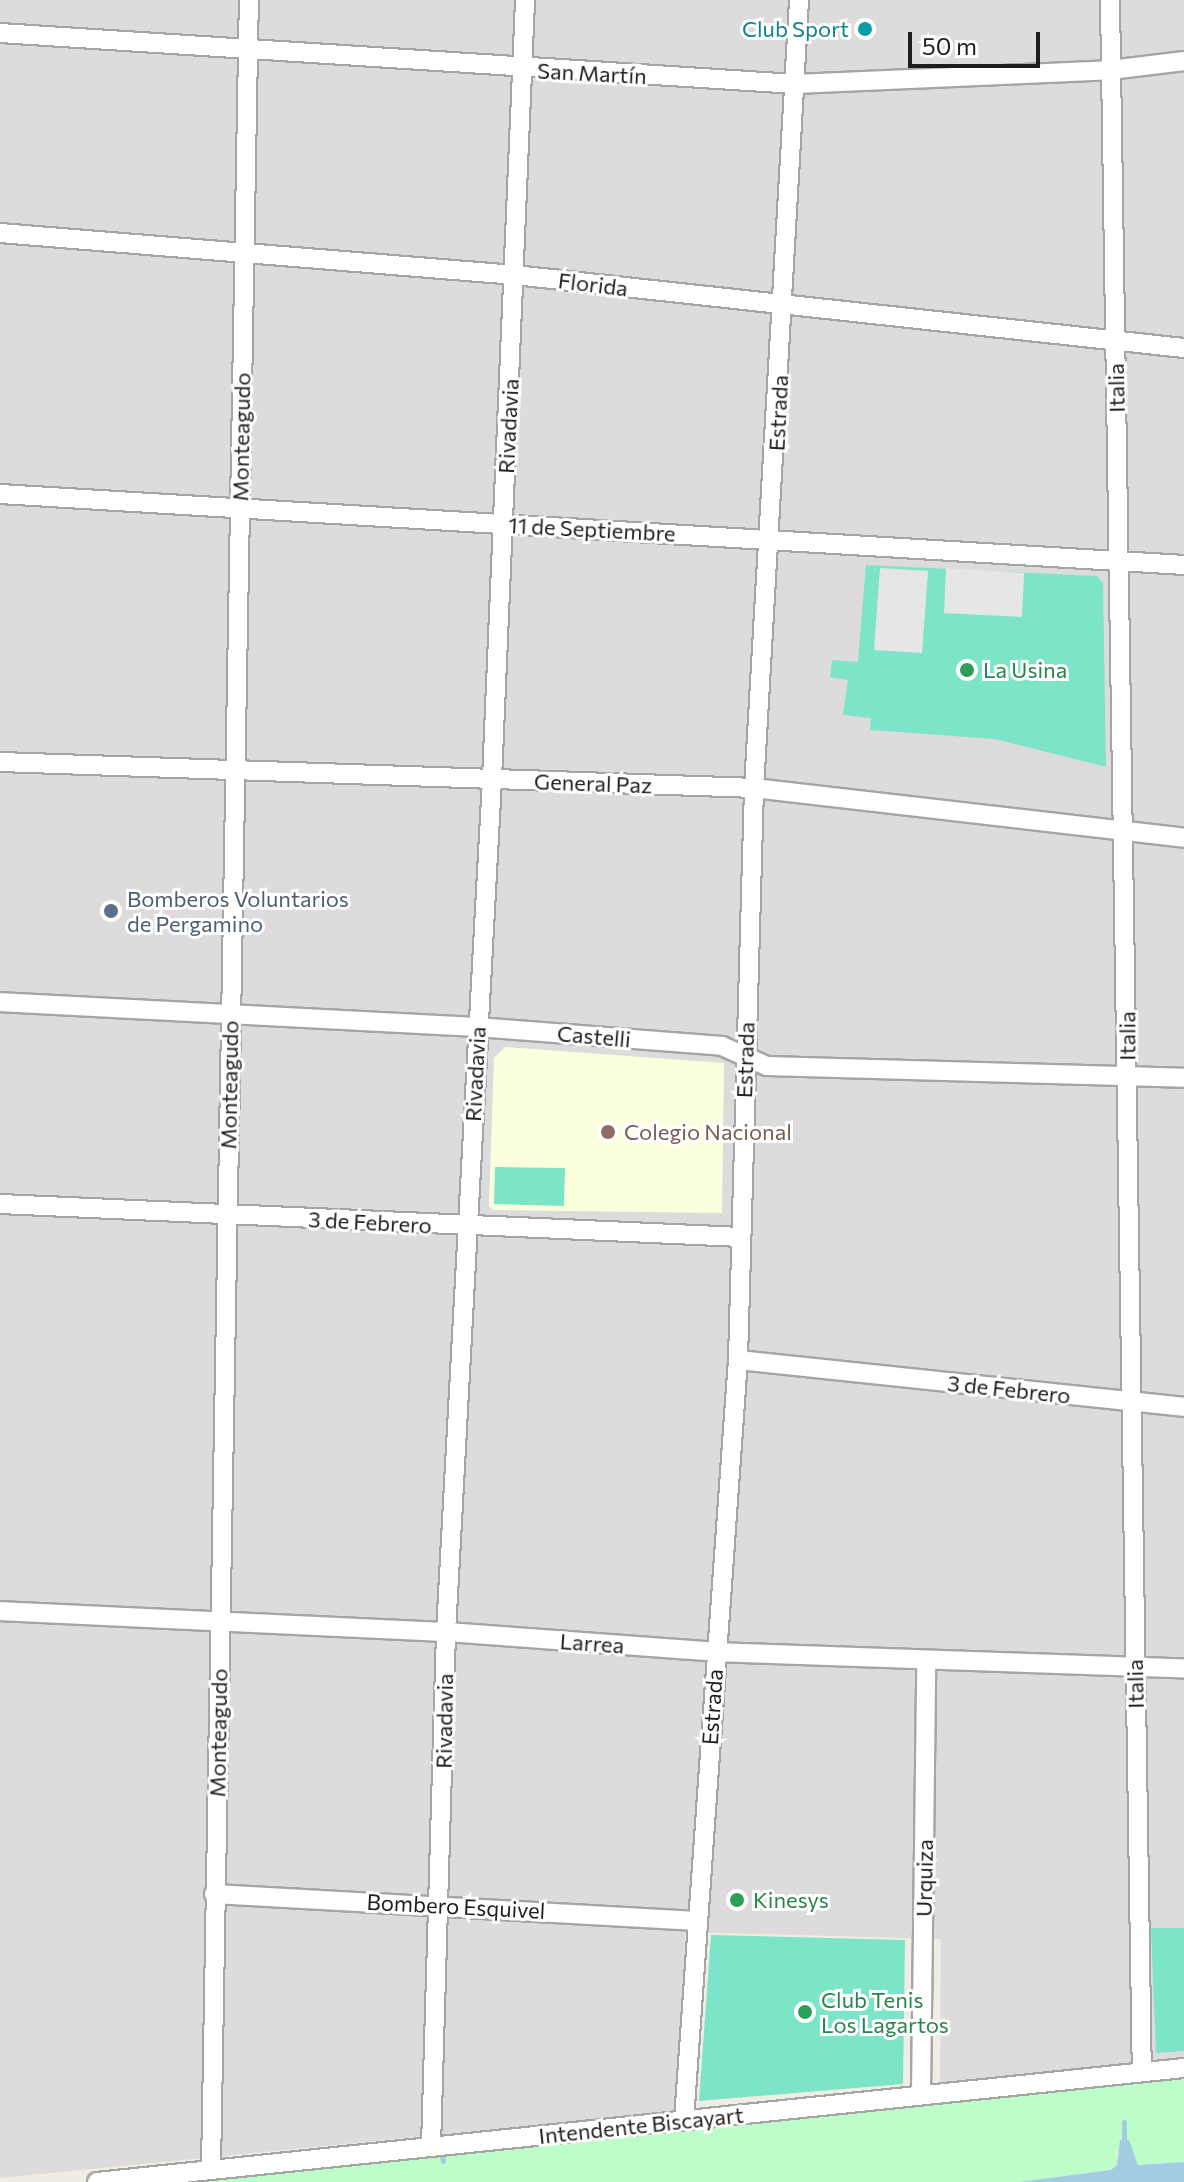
<!DOCTYPE html>
<meta charset="utf-8">
<style>
body{margin:0}
#map{position:relative;width:1184px;height:2182px;overflow:hidden;background:#f0ede4;font-family:Commissioner,sans-serif}
div>[style]{position:absolute}
.residential>*{inset:0;background:#dddbdb}
.education>*{inset:0;background:#fcffde}
.park>*{inset:0;background:#bdfdc9}
.pitch>*{inset:0;background:#7ce5c7}
.parking>*{inset:0;background:#e6e6e6}
.water>*{inset:0;background:#a1cce1}
.stream>*{height:5px;margin:-2.5px;padding:0 2.5px;transform-origin:2.5px;border-radius:2.5px;background:#a1cce1}
.roads{filter:drop-shadow(2px 0 #a5a5a5) drop-shadow(-2px 0 #a5a5a5) drop-shadow(0 2px #a5a5a5) drop-shadow(0 -2px #a5a5a5)}
.street>*{height:18px;margin:-9px;padding:0 9px;transform-origin:9px;border-radius:9px;background:#fff}
.dots>*{width:22px;height:22px;translate:-50% -50%;box-sizing:border-box;border:4px solid #fff;border-radius:50%}
span{translate:-50% -50%;white-space:nowrap;text-align:center;line-height:1.15;-webkit-text-stroke:6px #fff;paint-order:stroke}
.culture-label{font-size:22px;color:#0d838f}
.right{translate:-100% -50%;text-align:right}
.street-label{font-size:22px;color:#1e1e1e}
.leisure-label{font-size:22px;color:#27864d}
.left{translate:0 -50%;text-align:left}
.service-label{font-size:22px;color:#4e5e75}
.education-label{font-size:22px;color:#785e54}
.scale{position:absolute;left:908px;top:32px;width:132px;height:36px;box-sizing:border-box;border:4px solid #1e1e1e;border-top:0;padding-left:10px;font-size:24px;line-height:28px;white-space:nowrap;color:#1e1e1e;-webkit-text-stroke:6px #fff;paint-order:stroke}
</style>
<div id="map">
<div class="residential">
<i style="clip-path:polygon(0 0,1184px 0,1184px 2062px,947px 2086px,940px 2081px,941px 1939px,685px 1932px,678px 2111px,0 2178px)"></i>
</div>
<div class="education">
<i style="clip-path:polygon(505px 1047px,724px 1063px,722px 1213px,493px 1210px,489px 1206px,494px 1058px)"></i>
</div>
<div class="park">
<i style="clip-path:polygon(1184px 2078px,1184px 2162px,1138px 2165px,1132px 2150px,1117px 2150px,1117px 2165px,1111px 2170px,1019px 2182px,185px 2182px)"></i>
</div>
<div class="pitch">
<i style="clip-path:polygon(866px 565px,1097px 576px,1103px 583px,1106px 767px,995px 739px,870px 730px,871px 718px,843px 715px,848px 680px,830px 677px,832px 660px,858px 662px)"></i>
<i style="clip-path:polygon(495px 1167px,565px 1168px,564px 1206px,494px 1204px)"></i>
<i style="clip-path:polygon(1151px 1928px,1184px 1928px,1184px 2051px,1156px 2053px)"></i>
<i style="clip-path:polygon(711px 1935px,905px 1940px,903px 2084px,699px 2101px)"></i>
</div>
<div class="parking">
<i style="clip-path:polygon(880px 568px,928px 571px,922px 653px,874px 650px)"></i>
<i style="clip-path:polygon(946px 568px,1024px 573px,1022px 617px,944px 613px)"></i>
</div>
<div class="water">
<i style="clip-path:polygon(1120px 2140px,1129px 2140px,1138px 2165px,1184px 2162px,1184px 2182px,1019px 2182px,1111px 2170px,1117px 2165px)"></i>
</div>
<div class="stream">
<i style="left:1124px;top:2122px;width:18px;rotate:90deg"></i>
<i style="left:442px;top:2156px;width:5px;rotate:79deg"></i>
</div>
<div class="roads">
<div class="street">
<i style="left:1110px;top:0;width:2072px;rotate:89.12deg"></i>
<i style="left:0;top:33px;width:797px;rotate:3.67deg"></i>
<i style="left:795px;top:84px;width:315px;rotate:-2.5deg"></i>
<i style="left:1110px;top:70px;width:75px;rotate:-6.9deg"></i>
<i style="left:0;top:233px;width:517px;rotate:4.66deg"></i>
<i style="left:515px;top:275px;width:673px;rotate:6.23deg"></i>
<i style="left:0;top:494px;width:1186px;rotate:3.43deg"></i>
<i style="left:0;top:762px;width:754px;rotate:1.97deg"></i>
<i style="left:754px;top:788px;width:433px;rotate:6.6deg"></i>
<i style="left:0;top:1002px;width:478px;rotate:3deg"></i>
<i style="left:477px;top:1027px;width:246px;rotate:4.4deg"></i>
<i style="left:722px;top:1046px;width:49px;rotate:24deg"></i>
<i style="left:767px;top:1066px;width:417px;rotate:1.6deg"></i>
<i style="left:0;top:1204px;width:742px;rotate:2.55deg"></i>
<i style="left:738px;top:1360px;width:448px;rotate:6deg"></i>
<i style="left:0;top:1611px;width:446px;rotate:2.7deg"></i>
<i style="left:446px;top:1632px;width:271px;rotate:4.2deg"></i>
<i style="left:716px;top:1652px;width:468px;rotate:2deg"></i>
<i style="left:214px;top:1894px;width:484px;rotate:3.2deg"></i>
<i style="left:921px;top:2093px;width:431px;rotate:-89.3deg"></i>
<i style="left:684px;top:2120px;width:762px;rotate:-85.94deg"></i>
<i style="left:738px;top:1360px;width:572px;rotate:-88.4deg"></i>
<i style="left:754px;top:788px;width:789px;rotate:-86.73deg"></i>
<i style="left:431px;top:2147px;width:515px;rotate:-88.33deg"></i>
<i style="left:446px;top:1632px;width:854px;rotate:-86.91deg"></i>
<i style="left:492px;top:779px;width:780px;rotate:-87.57deg"></i>
<i style="left:211px;top:2169px;width:2169px;rotate:-89deg"></i>
<i style="left:97px;top:2182px;width:1093px;rotate:-5.99deg"></i>
</div>
</div>
<div class="dots">
<i style="left:865px;top:29px;background:#0f9aa8"></i>
<i style="left:967px;top:670px;background:#2e9e5b"></i>
<i style="left:111px;top:911px;background:#5c6f8a"></i>
<i style="left:608px;top:1132px;background:#8d6e63"></i>
<i style="left:737px;top:1900px;background:#2e9e5b"></i>
<i style="left:805px;top:2012px;background:#2e9e5b"></i>
</div>
<div class="culture-label">
<span class="right" style="left:849px;top:29px">Club Sport</span>
</div>
<div class="street-label">
<span style="left:592px;top:73px;rotate:3deg">San Martín</span>
<span style="left:593px;top:284px;rotate:7deg">Florida</span>
<span style="left:1116px;top:388px;rotate:-91deg">Italia</span>
<span style="left:778px;top:413px;rotate:-87deg">Estrada</span>
<span style="left:508px;top:426px;rotate:-87deg">Rivadavia</span>
<span style="left:241px;top:437px;rotate:-89deg">Monteagudo</span>
<span style="left:592px;top:529px;rotate:3deg">11 de Septiembre</span>
<span style="left:593px;top:783px;rotate:2deg">General Paz</span>
<span style="left:594px;top:1036px;rotate:5deg">Castelli</span>
<span style="left:1127px;top:1036px;rotate:-90deg">Italia</span>
<span style="left:745px;top:1060px;rotate:-88deg">Estrada</span>
<span style="left:475px;top:1074px;rotate:-87deg">Rivadavia</span>
<span style="left:229px;top:1085px;rotate:-89deg">Monteagudo</span>
<span style="left:370px;top:1222px;rotate:3deg">3 de Febrero</span>
<span style="left:1009px;top:1389px;rotate:6deg">3 de Febrero</span>
<span style="left:592px;top:1643px;rotate:4deg">Larrea</span>
<span style="left:1135px;top:1684px;rotate:-91deg">Italia</span>
<span style="left:712px;top:1707px;rotate:-86deg">Estrada</span>
<span style="left:444px;top:1721px;rotate:-89deg">Rivadavia</span>
<span style="left:218px;top:1733px;rotate:-89deg">Monteagudo</span>
<span style="left:924px;top:1878px;rotate:-89deg">Urquiza</span>
<span style="left:456px;top:1906px;rotate:3deg">Bombero Esquivel</span>
<span style="left:641px;top:2125px;rotate:-6deg">Intendente Biscayart</span>
</div>
<div class="leisure-label">
<span class="left" style="left:983px;top:670px">La Usina</span>
<span class="left" style="left:753px;top:1900px">Kinesys</span>
<span class="left" style="left:821px;top:2012px">Club Tenis<br>Los Lagartos</span>
</div>
<div class="service-label">
<span class="left" style="left:127px;top:911px">Bomberos Voluntarios<br>de Pergamino</span>
</div>
<div class="education-label">
<span class="left" style="left:624px;top:1132px">Colegio Nacional</span>
</div>
<div class="scale">50 m</div>
</div>
